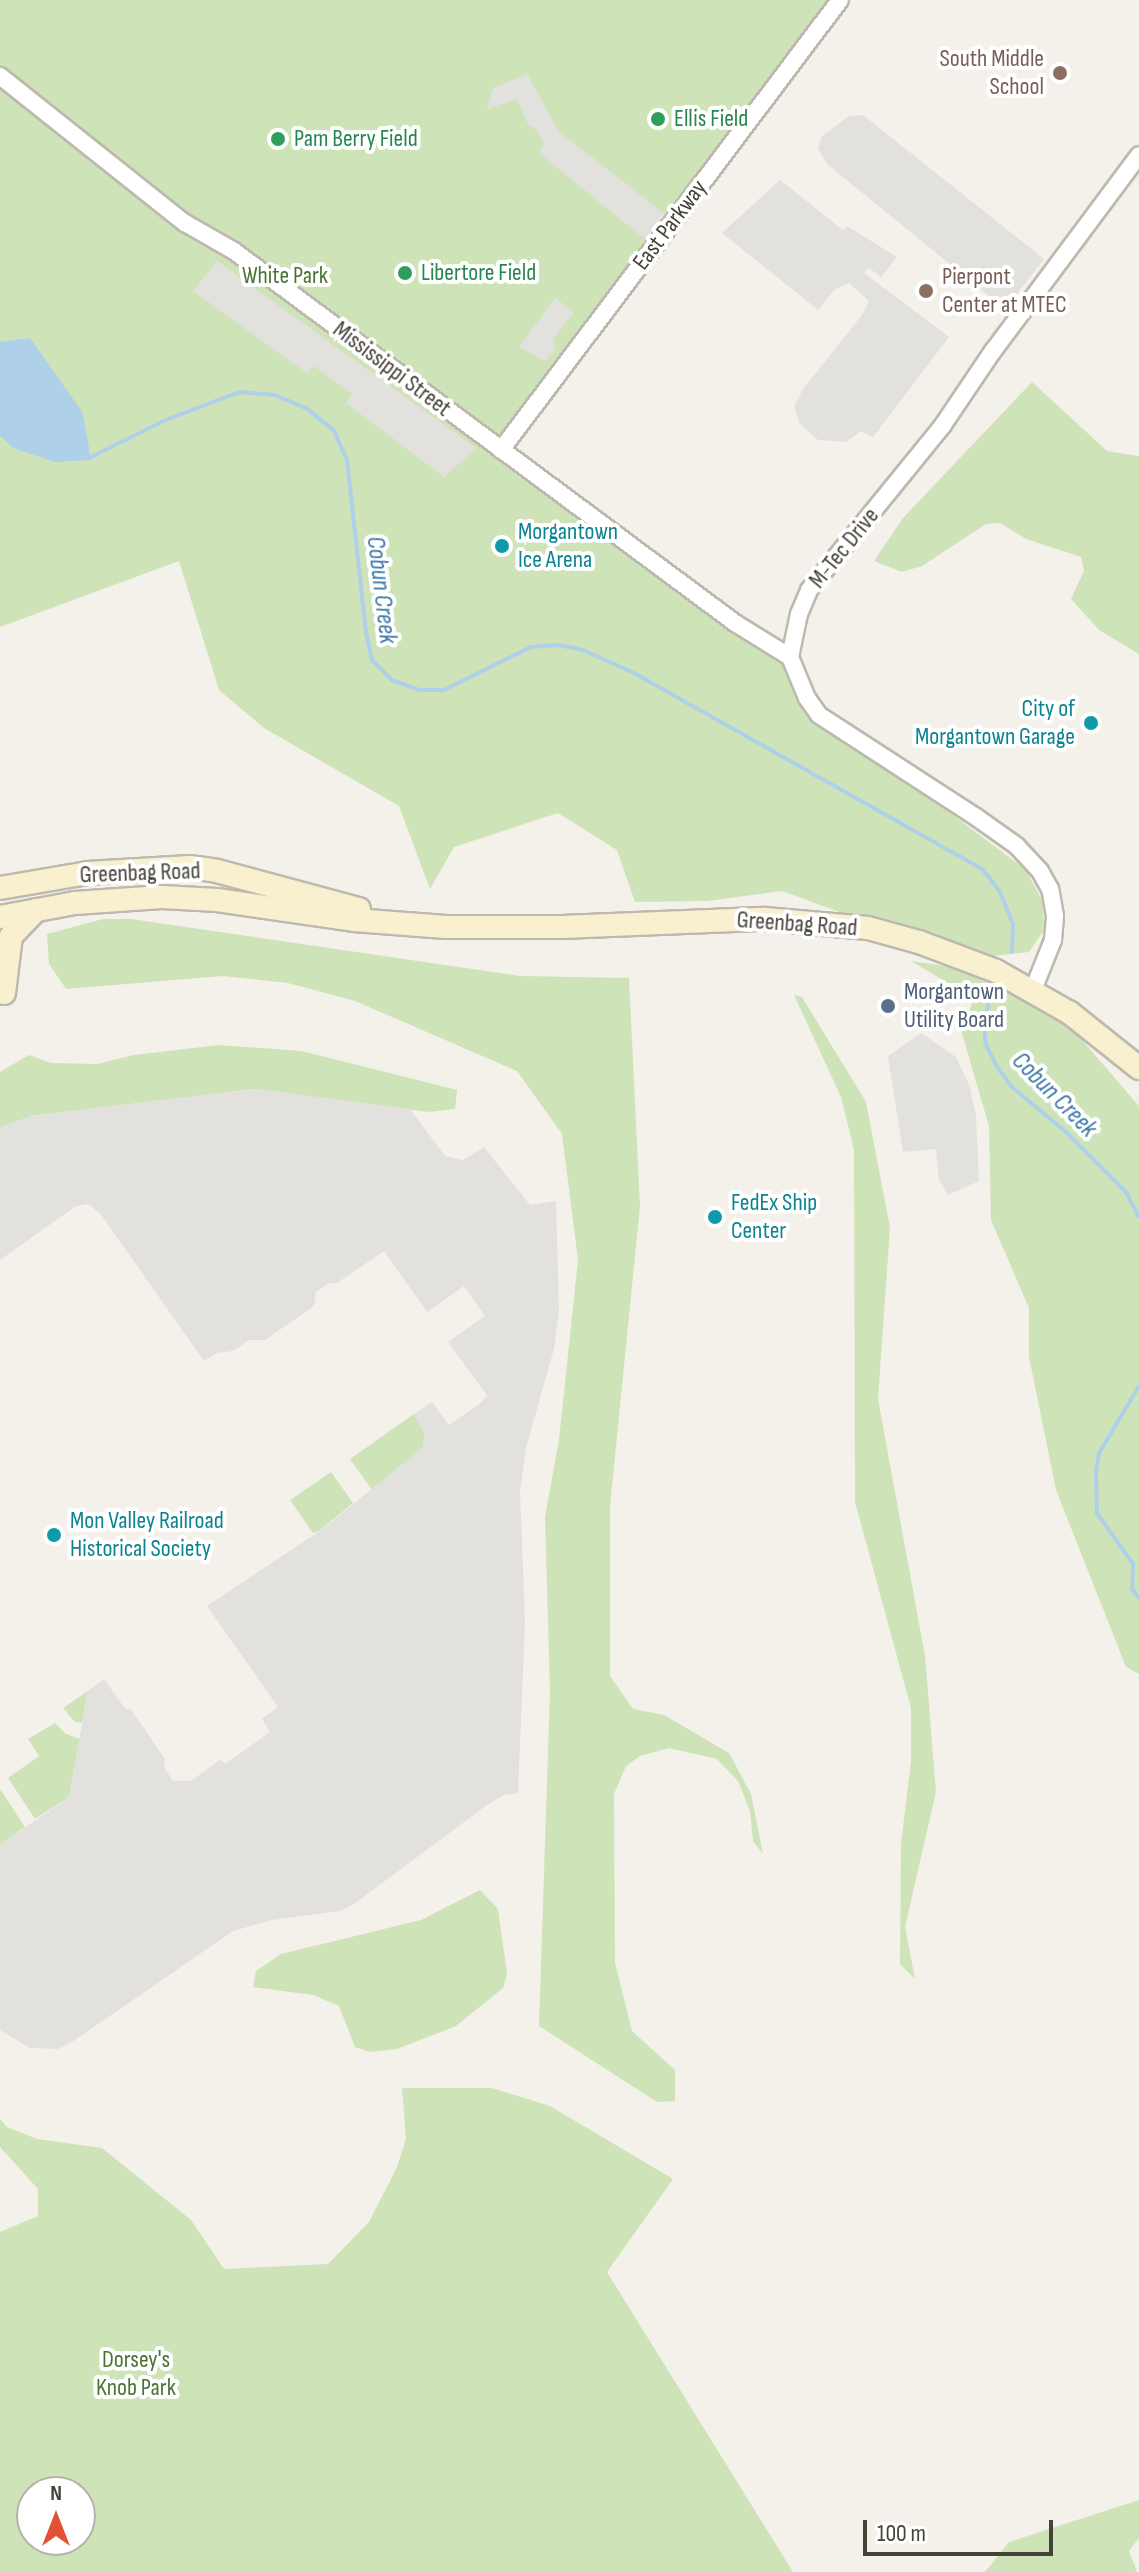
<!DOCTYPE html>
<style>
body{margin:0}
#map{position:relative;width:1139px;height:2572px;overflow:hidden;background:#f3f1ea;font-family:"Sofia Sans Condensed",sans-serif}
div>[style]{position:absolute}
.green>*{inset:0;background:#cfe3b8}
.parking>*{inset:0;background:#e3e1de}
.water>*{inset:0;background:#aed0e9}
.stream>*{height:4px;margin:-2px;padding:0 2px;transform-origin:2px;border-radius:2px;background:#aed0e9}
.roads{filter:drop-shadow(2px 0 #beb9ae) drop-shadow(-2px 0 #beb9ae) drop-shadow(0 2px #beb9ae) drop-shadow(0 -2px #beb9ae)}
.street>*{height:16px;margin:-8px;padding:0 8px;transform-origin:8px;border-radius:8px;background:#fff}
.secondary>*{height:22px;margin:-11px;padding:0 11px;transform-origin:11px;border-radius:11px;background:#f9f0cf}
.dots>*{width:22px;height:22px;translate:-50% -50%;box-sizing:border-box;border:4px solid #fff;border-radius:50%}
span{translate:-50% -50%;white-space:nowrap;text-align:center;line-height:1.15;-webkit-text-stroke:8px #fff;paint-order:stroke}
.education-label{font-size:24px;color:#785e54}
.right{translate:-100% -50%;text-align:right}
.left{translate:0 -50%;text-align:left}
.leisure-label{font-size:24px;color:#27864d}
.street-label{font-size:24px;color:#474239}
.park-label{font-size:24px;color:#497332}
.culture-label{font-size:24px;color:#0d838f}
.service-label{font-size:24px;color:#4e5e75}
.water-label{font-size:26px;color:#3d78a7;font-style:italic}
.north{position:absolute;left:16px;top:2476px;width:80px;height:80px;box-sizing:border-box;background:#fff;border:2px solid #b5b3b0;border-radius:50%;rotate:0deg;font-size:22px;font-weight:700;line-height:32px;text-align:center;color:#474239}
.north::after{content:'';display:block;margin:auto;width:28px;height:36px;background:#e25132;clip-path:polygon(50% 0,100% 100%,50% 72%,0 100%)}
.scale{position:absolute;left:863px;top:2520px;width:190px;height:36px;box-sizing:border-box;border:4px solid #474239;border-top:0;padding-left:10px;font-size:24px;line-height:28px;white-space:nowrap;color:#474239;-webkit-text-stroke:6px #fff;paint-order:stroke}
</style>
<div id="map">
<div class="green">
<i style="clip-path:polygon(0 0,840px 0,501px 450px,790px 657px,807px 698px,837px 728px,1026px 870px,1043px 902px,1044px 930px,1029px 952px,968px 959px,782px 891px,707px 901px,635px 902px,617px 850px,558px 813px,454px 847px,430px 889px,399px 806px,264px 728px,219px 690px,179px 561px,0 627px)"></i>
<i style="clip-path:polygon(1032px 382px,1107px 451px,1139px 456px,1139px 654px,1099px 630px,1071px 599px,1084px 571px,1081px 557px,1026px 539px,1000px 523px,986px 524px,922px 566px,902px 572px,874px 561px,903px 518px)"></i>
<i style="clip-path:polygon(103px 919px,131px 919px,520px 976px,629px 978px,640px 1206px,610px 1507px,610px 1676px,633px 1709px,664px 1715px,729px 1753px,751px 1794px,763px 1854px,753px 1841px,750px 1811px,738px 1781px,717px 1759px,669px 1748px,640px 1756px,626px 1766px,614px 1794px,615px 1963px,632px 2031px,675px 2070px,675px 2101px,657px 2102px,539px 2026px,550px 1691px,545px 1517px,559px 1440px,578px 1260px,562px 1134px,517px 1071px,355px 1001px,288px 983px,223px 976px,66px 989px,49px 964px,47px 934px)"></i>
<i style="clip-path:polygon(911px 961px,953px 967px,1062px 1017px,1139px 1106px,1139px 1674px,1126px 1667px,1056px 1490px,1029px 1357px,1029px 1308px,991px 1220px,989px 1126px,961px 1030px,974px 999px)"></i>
<i style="clip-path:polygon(794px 995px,802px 997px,866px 1102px,890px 1228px,878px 1399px,925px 1656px,936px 1792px,905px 1927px,915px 1979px,900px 1964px,901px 1844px,911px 1761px,911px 1708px,855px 1502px,854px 1150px,841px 1097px)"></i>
<i style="clip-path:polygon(219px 1045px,302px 1051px,457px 1090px,455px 1109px,429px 1112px,255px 1089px,31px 1116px,0 1128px,0 1072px,29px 1055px,51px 1063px,97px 1064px,134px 1055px)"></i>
<i style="clip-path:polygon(414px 1414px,425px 1434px,423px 1448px,372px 1490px,350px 1459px)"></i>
<i style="clip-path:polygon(331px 1472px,353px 1503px,319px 1531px,313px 1533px,290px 1500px)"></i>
<i style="clip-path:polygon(88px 1691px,82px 1723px,75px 1722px,63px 1708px)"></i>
<i style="clip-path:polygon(55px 1723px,66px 1734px,80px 1739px,69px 1797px,35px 1819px,8px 1778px,39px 1756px,28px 1739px)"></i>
<i style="clip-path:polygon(0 1789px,25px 1827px,0 1845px)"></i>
<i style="clip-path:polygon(480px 1890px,498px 1909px,507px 1974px,503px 1988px,456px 2026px,397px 2049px,369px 2052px,355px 2047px,339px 2006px,313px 1995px,253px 1987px,256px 1971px,281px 1954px,421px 1920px)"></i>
<i style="clip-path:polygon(evenodd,402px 2088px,492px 2088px,550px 2106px,673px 2179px,607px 2272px,793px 2572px,0 2572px,0 2232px,38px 2216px,38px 2189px,0 2147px,0 2119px,7px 2127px,37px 2139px,102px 2148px,191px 2220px,224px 2269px,328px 2264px,369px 2222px,397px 2167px,406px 2139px,402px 2088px,32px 2492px,80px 2492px,80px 2540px,32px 2540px,32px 2492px)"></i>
<i style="clip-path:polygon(1139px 2500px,1139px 2538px,1129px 2551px,1137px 2572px,985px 2572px,1009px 2542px)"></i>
</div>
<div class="parking">
<i style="clip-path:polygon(527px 74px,558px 131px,666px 215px,647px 241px,539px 153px,544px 143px,537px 130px,528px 124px,517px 99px,487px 109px,493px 88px)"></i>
<i style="clip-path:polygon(863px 115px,1044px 259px,1005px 309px,827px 164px,818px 148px,822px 136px,849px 116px)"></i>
<i style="clip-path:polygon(780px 180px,843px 230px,847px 226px,897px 257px,881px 277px,869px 268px,864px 273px,949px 337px,873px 437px,861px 431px,846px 442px,818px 440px,800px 424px,794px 407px,803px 389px,862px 315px,869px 301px,849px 283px,835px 289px,818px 310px,722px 233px)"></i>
<i style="clip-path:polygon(217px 261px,476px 448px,444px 477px,346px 403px,352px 394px,314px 366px,307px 373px,193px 291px)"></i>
<i style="clip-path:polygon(555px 298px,574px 312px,553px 339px,555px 350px,545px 361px,519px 347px)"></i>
<i style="clip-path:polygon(921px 1033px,956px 1057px,970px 1087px,976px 1116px,979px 1181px,948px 1195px,939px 1180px,936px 1149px,903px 1152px,888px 1056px)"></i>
<i style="clip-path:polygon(255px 1089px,410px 1109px,445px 1156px,463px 1160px,484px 1147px,530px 1205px,556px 1201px,559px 1310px,554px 1349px,526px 1448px,520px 1490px,525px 1622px,518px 1793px,504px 1795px,487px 1805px,354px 1904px,340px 1911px,272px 1920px,233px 1931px,75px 2040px,58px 2049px,30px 2048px,0 2030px,0 1845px,69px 1797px,88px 1691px,104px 1679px,126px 1710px,130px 1708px,165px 1759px,164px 1767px,173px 1781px,191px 1781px,221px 1759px,225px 1764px,270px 1732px,262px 1719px,278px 1707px,207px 1606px,320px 1531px,422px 1448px,425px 1434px,414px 1414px,432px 1402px,449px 1425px,481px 1403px,487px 1395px,448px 1342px,485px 1316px,464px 1286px,427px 1312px,384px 1251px,337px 1283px,329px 1283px,316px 1292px,314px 1306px,265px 1340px,249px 1340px,233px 1351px,217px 1353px,204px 1361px,102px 1216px,89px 1204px,76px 1206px,0 1260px,0 1128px,31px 1116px)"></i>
</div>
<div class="water">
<i style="clip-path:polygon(30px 338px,83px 413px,91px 460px,55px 462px,13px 448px,0 436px,0 342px)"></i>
</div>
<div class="stream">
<i style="left:89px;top:458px;width:88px;rotate:-26.3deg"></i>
<i style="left:168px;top:419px;width:77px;rotate:-20.6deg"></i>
<i style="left:240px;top:392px;width:35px;rotate:5deg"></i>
<i style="left:275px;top:395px;width:34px;rotate:23deg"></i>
<i style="left:306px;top:408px;width:36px;rotate:39deg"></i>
<i style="left:334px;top:431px;width:32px;rotate:66deg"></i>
<i style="left:347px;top:460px;width:173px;rotate:83.7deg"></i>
<i style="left:366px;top:632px;width:29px;rotate:78deg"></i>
<i style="left:372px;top:660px;width:28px;rotate:45deg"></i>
<i style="left:392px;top:680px;width:30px;rotate:20deg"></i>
<i style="left:420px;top:690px;width:24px"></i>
<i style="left:444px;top:690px;width:97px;rotate:-26.3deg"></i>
<i style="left:531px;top:647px;width:27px;rotate:-4deg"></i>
<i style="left:558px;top:645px;width:25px;rotate:11deg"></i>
<i style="left:583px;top:650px;width:56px;rotate:24.3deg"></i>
<i style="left:634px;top:673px;width:401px;rotate:29.4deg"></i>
<i style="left:983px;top:870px;width:28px;rotate:52deg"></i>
<i style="left:1000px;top:892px;width:35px;rotate:68deg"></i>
<i style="left:1013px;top:924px;width:28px;rotate:92deg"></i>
<i style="left:998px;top:984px;width:14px;rotate:124deg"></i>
<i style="left:990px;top:996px;width:29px;rotate:102deg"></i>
<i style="left:984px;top:1024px;width:21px;rotate:85deg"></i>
<i style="left:986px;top:1045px;width:25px;rotate:63deg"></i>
<i style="left:997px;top:1067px;width:26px;rotate:53deg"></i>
<i style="left:1013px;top:1088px;width:69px;rotate:39.7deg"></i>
<i style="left:1066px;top:1132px;width:85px;rotate:45deg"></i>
<i style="left:1126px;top:1192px;width:28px;rotate:63deg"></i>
<i style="left:1139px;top:1386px;width:78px;rotate:120.8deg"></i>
<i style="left:1099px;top:1453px;width:20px;rotate:99deg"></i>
<i style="left:1096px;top:1473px;width:40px;rotate:88.6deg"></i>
<i style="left:1097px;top:1513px;width:62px;rotate:54.8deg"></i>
<i style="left:1133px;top:1564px;width:25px;rotate:92deg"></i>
<i style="left:1132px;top:1589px;width:11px;rotate:52deg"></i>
</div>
<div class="roads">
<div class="street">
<i style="left:0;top:76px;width:236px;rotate:38.5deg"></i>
<i style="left:185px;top:223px;width:56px;rotate:29.7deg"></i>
<i style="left:234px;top:251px;width:624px;rotate:36.59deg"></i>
<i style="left:735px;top:623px;width:65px;rotate:31.7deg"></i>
<i style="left:501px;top:450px;width:563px;rotate:-53.01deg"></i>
<i style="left:1033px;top:990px;width:54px;rotate:-68.2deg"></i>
<i style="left:1053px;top:940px;width:24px;rotate:-85deg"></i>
<i style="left:1055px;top:916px;width:27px;rotate:-100deg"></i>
<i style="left:1050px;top:889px;width:21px;rotate:-119deg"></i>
<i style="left:1040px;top:871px;width:34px;rotate:-133deg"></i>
<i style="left:1017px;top:846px;width:50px;rotate:-144.7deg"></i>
<i style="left:976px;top:817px;width:187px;rotate:-147deg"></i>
<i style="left:819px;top:715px;width:21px;rotate:-125deg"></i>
<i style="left:807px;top:698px;width:44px;rotate:-112.5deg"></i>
<i style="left:790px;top:657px;width:44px;rotate:-78.2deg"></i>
<i style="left:799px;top:614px;width:26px;rotate:-67deg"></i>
<i style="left:809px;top:590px;width:213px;rotate:-50.9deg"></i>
<i style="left:943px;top:425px;width:89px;rotate:-56deg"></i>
<i style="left:993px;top:351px;width:244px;rotate:-53.3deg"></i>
</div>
<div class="secondary">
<i style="left:0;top:888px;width:89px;rotate:-9.7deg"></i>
<i style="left:88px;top:873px;width:102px;rotate:-3.4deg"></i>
<i style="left:190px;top:867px;width:27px;rotate:8deg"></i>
<i style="left:217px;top:871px;width:147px;rotate:15deg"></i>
<i style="left:0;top:917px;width:76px;rotate:-10.6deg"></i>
<i style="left:75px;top:903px;width:87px;rotate:-3.9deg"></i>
<i style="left:162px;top:897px;width:55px;rotate:3.1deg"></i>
<i style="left:217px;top:900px;width:138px;rotate:8.3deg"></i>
<i style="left:354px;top:920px;width:92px;rotate:4.4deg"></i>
<i style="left:446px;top:927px;width:116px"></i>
<i style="left:562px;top:927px;width:203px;rotate:-2.3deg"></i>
<i style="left:765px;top:919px;width:103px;rotate:5deg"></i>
<i style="left:868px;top:928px;width:53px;rotate:15.4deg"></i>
<i style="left:919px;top:942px;width:82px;rotate:20.6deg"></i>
<i style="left:996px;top:971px;width:85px;rotate:29.6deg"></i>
<i style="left:1070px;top:1013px;width:88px;rotate:38.6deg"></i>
<i style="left:4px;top:993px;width:57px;rotate:-83deg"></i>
<i style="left:11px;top:936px;width:36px;rotate:-46deg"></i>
</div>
</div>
<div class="dots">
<i style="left:1060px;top:73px;background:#8d6e63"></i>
<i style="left:658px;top:119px;background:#2e9e5b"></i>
<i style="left:278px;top:139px;background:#2e9e5b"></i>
<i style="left:405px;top:273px;background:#2e9e5b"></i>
<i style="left:926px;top:291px;background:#8d6e63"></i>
<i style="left:502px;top:546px;background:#0f9aa8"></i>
<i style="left:1091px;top:723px;background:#0f9aa8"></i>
<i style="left:888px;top:1006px;background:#5c6f8a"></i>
<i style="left:715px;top:1217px;background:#0f9aa8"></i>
<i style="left:54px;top:1535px;background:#0f9aa8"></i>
</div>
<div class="education-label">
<span class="right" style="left:1044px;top:73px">South Middle<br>School</span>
<span class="left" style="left:942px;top:291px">Pierpont<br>Center at MTEC</span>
</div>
<div class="leisure-label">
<span class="left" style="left:674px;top:119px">Ellis Field</span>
<span class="left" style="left:294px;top:139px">Pam Berry Field</span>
<span class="left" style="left:421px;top:273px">Libertore Field</span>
</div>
<div class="street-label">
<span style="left:670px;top:225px;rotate:-53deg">East Parkway</span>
<span style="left:392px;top:369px;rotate:37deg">Mississippi Street</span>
<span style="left:844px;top:548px;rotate:-51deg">M-Tec Drive</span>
<span style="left:140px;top:873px;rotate:-2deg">Greenbag Road</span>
<span style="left:797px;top:924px;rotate:4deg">Greenbag Road</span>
</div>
<div class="park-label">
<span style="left:285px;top:276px">White Park</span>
<span style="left:136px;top:2374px">Dorsey's<br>Knob Park</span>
</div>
<div class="culture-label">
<span class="left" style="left:518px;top:546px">Morgantown<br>Ice Arena</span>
<span class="right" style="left:1075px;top:723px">City of<br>Morgantown Garage</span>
<span class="left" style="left:731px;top:1217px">FedEx Ship<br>Center</span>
<span class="left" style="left:70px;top:1535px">Mon Valley Railroad<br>Historical Society</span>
</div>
<div class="service-label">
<span class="left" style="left:904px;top:1006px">Morgantown<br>Utility Board</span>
</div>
<div class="water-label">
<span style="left:381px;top:590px;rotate:83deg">Cobun Creek</span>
<span style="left:1054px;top:1095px;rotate:45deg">Cobun Creek</span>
</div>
<div class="north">N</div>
<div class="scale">100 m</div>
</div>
